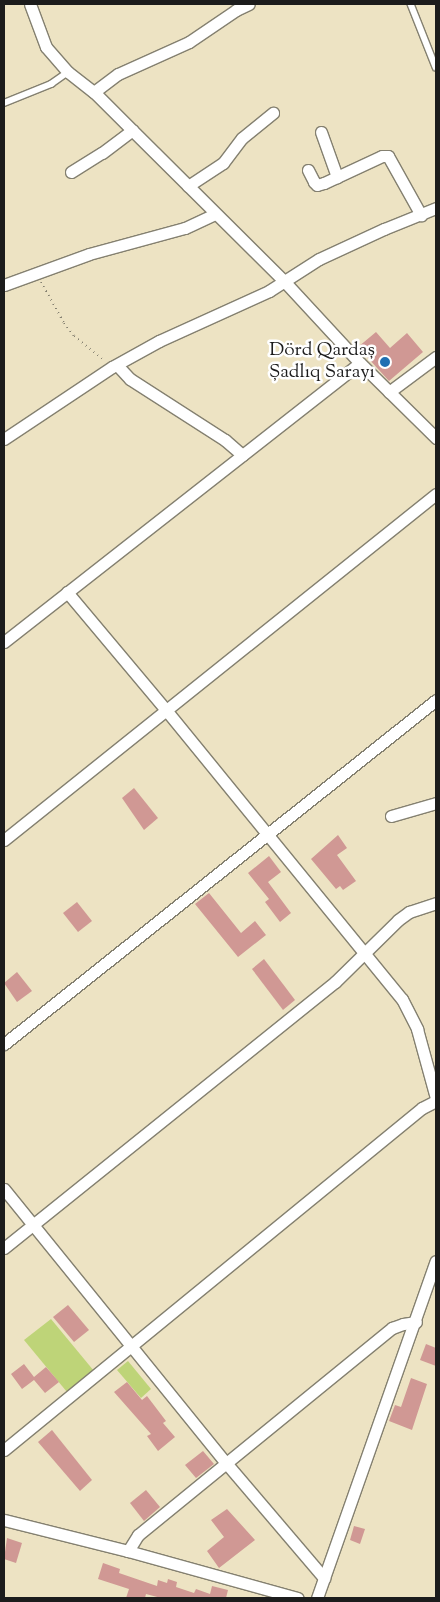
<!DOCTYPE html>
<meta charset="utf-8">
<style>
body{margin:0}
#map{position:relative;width:440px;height:1602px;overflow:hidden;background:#ede3c3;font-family:"Sorts Mill Goudy",serif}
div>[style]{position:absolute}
.green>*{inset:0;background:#bed478}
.building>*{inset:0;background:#d09894}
.path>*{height:2px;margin-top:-1px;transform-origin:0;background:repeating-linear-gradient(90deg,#848070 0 1px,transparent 0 5px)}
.roads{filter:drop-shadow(1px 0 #848070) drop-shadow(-1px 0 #848070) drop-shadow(0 1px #848070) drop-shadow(0 -1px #848070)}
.lane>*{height:5.5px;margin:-2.75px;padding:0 2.75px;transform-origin:2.75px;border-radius:2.75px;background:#fff}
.street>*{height:11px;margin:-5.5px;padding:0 5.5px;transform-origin:5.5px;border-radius:5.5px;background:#fff}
.dots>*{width:14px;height:14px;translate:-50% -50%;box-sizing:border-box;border:2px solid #fff;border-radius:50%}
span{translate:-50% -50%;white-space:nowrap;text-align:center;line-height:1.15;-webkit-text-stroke:5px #fff;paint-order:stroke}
.poi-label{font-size:19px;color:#1c1c1c}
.right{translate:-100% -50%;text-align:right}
.frame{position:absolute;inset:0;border:5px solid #1c1c1c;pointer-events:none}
</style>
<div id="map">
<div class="green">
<i style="clip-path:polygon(51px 1319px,94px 1371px,67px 1392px,24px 1340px)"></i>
<i style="clip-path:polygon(128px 1361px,151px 1389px,141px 1398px,117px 1370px)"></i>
</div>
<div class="building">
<i style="clip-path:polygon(376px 332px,390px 348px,407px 333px,423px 352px,389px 381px,358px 347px)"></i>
<i style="clip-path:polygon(134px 788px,158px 818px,144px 830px,122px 798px)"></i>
<i style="clip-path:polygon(338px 835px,347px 848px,337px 855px,356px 881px,343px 890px,340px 886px,336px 889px,311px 859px)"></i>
<i style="clip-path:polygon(269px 856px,281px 872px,268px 882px,291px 913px,280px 922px,265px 902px,269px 899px,248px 873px)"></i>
<i style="clip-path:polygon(209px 893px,241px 933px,255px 921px,266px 935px,238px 957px,195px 904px)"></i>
<i style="clip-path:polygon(77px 902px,92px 921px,78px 932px,63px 913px)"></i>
<i style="clip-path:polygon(264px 959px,295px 1000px,283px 1010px,252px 969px)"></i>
<i style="clip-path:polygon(17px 972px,32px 991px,17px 1002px,4px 983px)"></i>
<i style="clip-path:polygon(68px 1305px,89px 1330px,74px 1342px,53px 1317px)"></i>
<i style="clip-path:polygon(426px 1344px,436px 1348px,436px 1366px,420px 1360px)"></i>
<i style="clip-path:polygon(24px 1364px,34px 1377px,46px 1367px,59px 1382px,45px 1393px,34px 1380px,22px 1389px,11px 1374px)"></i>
<i style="clip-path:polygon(411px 1378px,427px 1384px,412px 1430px,389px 1421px,395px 1405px,401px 1407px)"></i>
<i style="clip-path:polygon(127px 1382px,142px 1400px,147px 1396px,166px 1421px,163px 1423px,175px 1437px,158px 1451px,147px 1436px,151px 1434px,114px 1392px)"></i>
<i style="clip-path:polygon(52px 1430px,92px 1480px,80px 1491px,38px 1442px)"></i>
<i style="clip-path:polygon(203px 1451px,214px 1464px,196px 1478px,185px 1465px)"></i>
<i style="clip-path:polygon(146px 1490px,160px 1507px,144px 1521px,130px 1503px)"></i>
<i style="clip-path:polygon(227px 1509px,255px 1540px,219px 1568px,207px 1551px,224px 1537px,211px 1520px)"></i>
<i style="clip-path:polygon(354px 1526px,365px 1529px,360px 1544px,350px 1540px)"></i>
<i style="clip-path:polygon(7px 1538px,22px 1543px,16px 1563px,4px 1559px)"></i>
<i style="clip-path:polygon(103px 1563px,120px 1569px,119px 1573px,157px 1586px,158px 1580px,167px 1583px,168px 1579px,177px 1582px,176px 1587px,194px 1593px,196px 1589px,210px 1594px,212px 1586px,228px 1590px,226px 1598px,161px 1598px,146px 1594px,145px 1598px,126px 1598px,129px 1589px,98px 1579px)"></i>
</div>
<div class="path">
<i style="left:41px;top:282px;width:47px;rotate:60.7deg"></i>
<i style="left:64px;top:323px;width:16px;rotate:52deg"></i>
<i style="left:74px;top:336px;width:36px;rotate:39deg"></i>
</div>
<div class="roads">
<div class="lane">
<i style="left:411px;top:4px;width:68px;rotate:68.4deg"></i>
<i style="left:4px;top:103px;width:51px;rotate:-22deg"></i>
<i style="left:51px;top:84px;width:21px;rotate:-35deg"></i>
</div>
<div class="street">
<i style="left:30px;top:4px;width:46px;rotate:69.6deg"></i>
<i style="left:46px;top:47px;width:33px;rotate:49deg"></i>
<i style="left:68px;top:72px;width:33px;rotate:38deg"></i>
<i style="left:94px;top:92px;width:54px;rotate:45deg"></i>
<i style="left:132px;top:130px;width:214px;rotate:44.8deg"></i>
<i style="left:284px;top:281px;width:112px;rotate:47.2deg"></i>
<i style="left:360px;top:363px;width:107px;rotate:44.6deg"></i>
<i style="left:94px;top:92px;width:30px;rotate:-37deg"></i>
<i style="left:118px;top:74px;width:78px;rotate:-24.3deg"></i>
<i style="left:189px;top:42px;width:57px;rotate:-34.2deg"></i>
<i style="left:236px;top:10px;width:14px;rotate:-25deg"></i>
<i style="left:321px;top:132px;width:48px;rotate:70.4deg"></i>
<i style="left:308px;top:170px;width:13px;rotate:63deg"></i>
<i style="left:314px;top:182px;width:4px;rotate:45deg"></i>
<i style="left:317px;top:185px;width:7px;rotate:-16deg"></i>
<i style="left:324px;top:183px;width:64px;rotate:-25deg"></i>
<i style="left:382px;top:156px;width:6px"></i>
<i style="left:388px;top:156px;width:68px;rotate:60.8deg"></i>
<i style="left:71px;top:172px;width:36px;rotate:-32deg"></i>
<i style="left:102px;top:153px;width:38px;rotate:-37deg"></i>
<i style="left:188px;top:186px;width:42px;rotate:-33.3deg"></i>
<i style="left:223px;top:163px;width:31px;rotate:-53deg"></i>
<i style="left:242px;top:138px;width:40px;rotate:-39deg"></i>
<i style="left:4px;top:285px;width:90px;rotate:-20deg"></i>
<i style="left:89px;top:254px;width:99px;rotate:-15.2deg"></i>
<i style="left:185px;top:228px;width:33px;rotate:-25deg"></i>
<i style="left:117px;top:365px;width:19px;rotate:47deg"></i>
<i style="left:130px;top:379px;width:113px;rotate:32.7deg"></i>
<i style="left:225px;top:440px;width:23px;rotate:41deg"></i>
<i style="left:389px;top:392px;width:59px;rotate:-36.7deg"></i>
<i style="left:4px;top:439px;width:130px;rotate:-33.7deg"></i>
<i style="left:112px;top:367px;width:54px;rotate:-29deg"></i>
<i style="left:159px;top:341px;width:121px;rotate:-24.4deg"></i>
<i style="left:269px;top:291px;width:59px;rotate:-32.6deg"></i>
<i style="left:319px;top:259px;width:72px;rotate:-24.8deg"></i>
<i style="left:384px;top:229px;width:56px;rotate:-22deg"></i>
<i style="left:67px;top:592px;width:154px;rotate:50deg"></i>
<i style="left:166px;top:710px;width:373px;rotate:50.8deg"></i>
<i style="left:402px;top:999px;width:34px;rotate:63deg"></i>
<i style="left:417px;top:1029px;width:72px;rotate:74.6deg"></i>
<i style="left:4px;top:642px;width:452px;rotate:-38.1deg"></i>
<i style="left:391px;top:816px;width:47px;rotate:-16.1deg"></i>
<i style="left:4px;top:840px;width:553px;rotate:-38.69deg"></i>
<i style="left:4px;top:1044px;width:552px;rotate:-38.53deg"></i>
<i style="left:4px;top:1189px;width:354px;rotate:51deg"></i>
<i style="left:227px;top:1464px;width:150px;rotate:49.6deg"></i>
<i style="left:4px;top:1248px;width:425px;rotate:-38.8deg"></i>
<i style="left:335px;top:982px;width:88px;rotate:-44.5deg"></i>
<i style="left:398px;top:920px;width:14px;rotate:-36deg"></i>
<i style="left:409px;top:912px;width:28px;rotate:-18deg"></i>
<i style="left:4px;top:1450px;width:540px;rotate:-39.29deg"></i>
<i style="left:422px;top:1108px;width:16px;rotate:-27deg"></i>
<i style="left:4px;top:1520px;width:128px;rotate:14deg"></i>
<i style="left:128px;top:1551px;width:176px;rotate:15.5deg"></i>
<i style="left:128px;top:1551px;width:19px;rotate:-58deg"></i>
<i style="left:138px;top:1535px;width:328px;rotate:-39.2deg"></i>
<i style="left:392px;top:1328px;width:12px;rotate:-20deg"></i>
<i style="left:403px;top:1324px;width:13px;rotate:-9deg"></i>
<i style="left:317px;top:1598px;width:357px;rotate:-70.6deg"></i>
</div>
</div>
<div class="dots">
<i style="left:385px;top:362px;background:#1f6fb2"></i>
</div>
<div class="poi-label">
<span class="right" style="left:375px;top:362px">Dörd Qardaş<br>Şadlıq Sarayı</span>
</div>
<div class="frame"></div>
</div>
